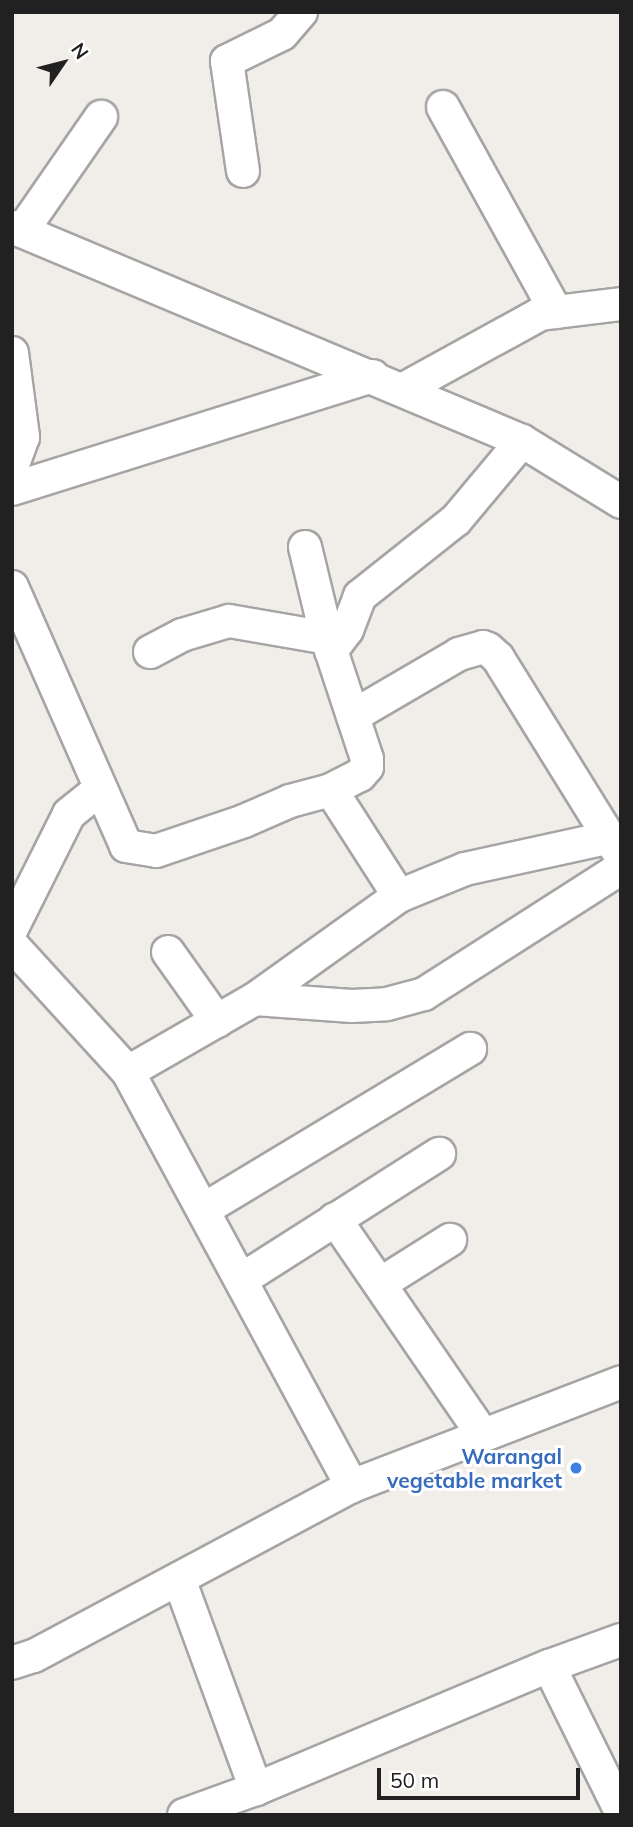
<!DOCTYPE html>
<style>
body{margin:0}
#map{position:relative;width:633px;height:1827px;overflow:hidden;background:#f1eee9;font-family:Mulish,sans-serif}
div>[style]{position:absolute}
.roads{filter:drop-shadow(2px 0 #a5a5a5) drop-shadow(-2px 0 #a5a5a5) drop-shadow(0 2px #a5a5a5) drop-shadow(0 -2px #a5a5a5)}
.minor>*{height:32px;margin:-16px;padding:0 16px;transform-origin:16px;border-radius:16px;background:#fff}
.dots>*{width:19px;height:19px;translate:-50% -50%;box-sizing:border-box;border:4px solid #fff;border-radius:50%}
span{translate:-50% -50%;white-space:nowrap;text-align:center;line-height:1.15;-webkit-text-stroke:6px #fff;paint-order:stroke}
.shop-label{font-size:21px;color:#366cbe;font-weight:700}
.right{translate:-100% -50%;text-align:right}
.frame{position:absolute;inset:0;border:14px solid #212121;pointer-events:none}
.north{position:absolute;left:28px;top:28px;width:70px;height:70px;-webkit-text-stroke:5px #fff;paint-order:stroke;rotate:55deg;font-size:19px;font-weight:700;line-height:28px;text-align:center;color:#212121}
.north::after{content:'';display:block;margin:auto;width:24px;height:32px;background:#212121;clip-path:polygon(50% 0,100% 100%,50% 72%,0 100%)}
.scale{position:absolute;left:377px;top:1768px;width:203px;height:32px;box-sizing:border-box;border:4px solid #212121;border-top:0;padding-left:9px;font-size:21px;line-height:24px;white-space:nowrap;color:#212121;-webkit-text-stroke:5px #fff;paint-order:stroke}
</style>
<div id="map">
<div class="roads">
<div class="minor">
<i style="left:443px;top:107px;width:234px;rotate:61.1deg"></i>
<i style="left:243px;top:171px;width:111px;rotate:-98.3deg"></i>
<i style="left:227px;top:61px;width:61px;rotate:-26.1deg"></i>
<i style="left:282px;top:34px;width:29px;rotate:-49deg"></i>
<i style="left:12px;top:227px;width:553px;rotate:22.76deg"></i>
<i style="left:522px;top:441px;width:116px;rotate:31.6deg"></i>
<i style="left:22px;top:231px;width:139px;rotate:-55.3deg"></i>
<i style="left:12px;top:353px;width:85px;rotate:82.5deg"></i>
<i style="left:23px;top:437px;width:33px;rotate:110deg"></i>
<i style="left:402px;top:390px;width:158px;rotate:-28.8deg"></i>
<i style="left:540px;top:314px;width:82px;rotate:-7deg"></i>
<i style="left:12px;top:489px;width:378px;rotate:-17.4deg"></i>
<i style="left:305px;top:547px;width:94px;rotate:76.4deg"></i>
<i style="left:327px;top:638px;width:127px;rotate:71.7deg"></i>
<i style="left:367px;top:759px;width:8px;rotate:90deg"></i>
<i style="left:367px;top:767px;width:11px;rotate:131deg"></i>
<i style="left:360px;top:775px;width:33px;rotate:153deg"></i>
<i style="left:12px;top:587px;width:283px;rotate:66.2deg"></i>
<i style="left:126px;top:846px;width:30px;rotate:9deg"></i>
<i style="left:156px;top:851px;width:93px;rotate:-18.8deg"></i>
<i style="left:244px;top:821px;width:50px;rotate:-23.5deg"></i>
<i style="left:290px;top:801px;width:42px;rotate:-15deg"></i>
<i style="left:331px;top:790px;width:126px;rotate:57.3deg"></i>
<i style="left:331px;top:651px;width:26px;rotate:-53deg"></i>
<i style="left:347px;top:630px;width:36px;rotate:-69deg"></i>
<i style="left:360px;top:596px;width:122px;rotate:-38.4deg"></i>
<i style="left:456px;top:520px;width:103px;rotate:-50.1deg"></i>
<i style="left:150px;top:652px;width:36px;rotate:-28deg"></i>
<i style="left:182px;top:635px;width:49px;rotate:-16.6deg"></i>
<i style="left:229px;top:621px;width:99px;rotate:9.8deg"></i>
<i style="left:353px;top:716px;width:123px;rotate:-30.3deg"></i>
<i style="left:459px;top:654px;width:25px;rotate:-16deg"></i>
<i style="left:483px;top:647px;width:5px;rotate:22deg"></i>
<i style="left:488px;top:649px;width:13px;rotate:42deg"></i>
<i style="left:498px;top:658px;width:233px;rotate:58.2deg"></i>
<i style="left:12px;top:928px;width:127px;rotate:-63.4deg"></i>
<i style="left:69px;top:814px;width:38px;rotate:-39deg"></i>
<i style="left:12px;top:945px;width:172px;rotate:47.6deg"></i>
<i style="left:128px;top:1072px;width:471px;rotate:61.6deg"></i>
<i style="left:352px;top:1486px;width:361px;rotate:151.9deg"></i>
<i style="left:33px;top:1656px;width:22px;rotate:162deg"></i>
<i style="left:168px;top:952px;width:85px;rotate:54.6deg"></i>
<i style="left:255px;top:999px;width:177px;rotate:-35.6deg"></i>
<i style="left:399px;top:896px;width:71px;rotate:-22.2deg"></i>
<i style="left:465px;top:869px;width:145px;rotate:-12.3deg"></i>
<i style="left:128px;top:1072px;width:146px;rotate:-29.9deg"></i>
<i style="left:255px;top:999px;width:97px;rotate:4.1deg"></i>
<i style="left:352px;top:1006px;width:35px;rotate:-3deg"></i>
<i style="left:387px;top:1004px;width:38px;rotate:-15deg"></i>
<i style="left:424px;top:994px;width:234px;rotate:-32.6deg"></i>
<i style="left:203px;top:1210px;width:312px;rotate:-31.1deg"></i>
<i style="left:335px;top:1219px;width:260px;rotate:55.6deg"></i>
<i style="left:241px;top:1280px;width:235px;rotate:-32.5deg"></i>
<i style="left:380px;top:1284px;width:83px;rotate:-32.2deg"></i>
<i style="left:352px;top:1486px;width:288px;rotate:-21.1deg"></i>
<i style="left:179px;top:1579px;width:224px;rotate:69.9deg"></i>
<i style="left:549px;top:1666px;width:163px;rotate:63.7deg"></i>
<i style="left:184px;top:1815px;width:77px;rotate:-19.9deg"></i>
<i style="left:256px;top:1789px;width:318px;rotate:-22.8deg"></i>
<i style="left:549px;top:1666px;width:77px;rotate:-19.9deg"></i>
</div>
</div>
<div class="dots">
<i style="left:576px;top:1468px;background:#3f7fe0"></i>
</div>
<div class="shop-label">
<span class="right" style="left:562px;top:1468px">Warangal<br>vegetable market</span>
</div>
<div class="frame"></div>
<div class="north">N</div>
<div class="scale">50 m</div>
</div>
